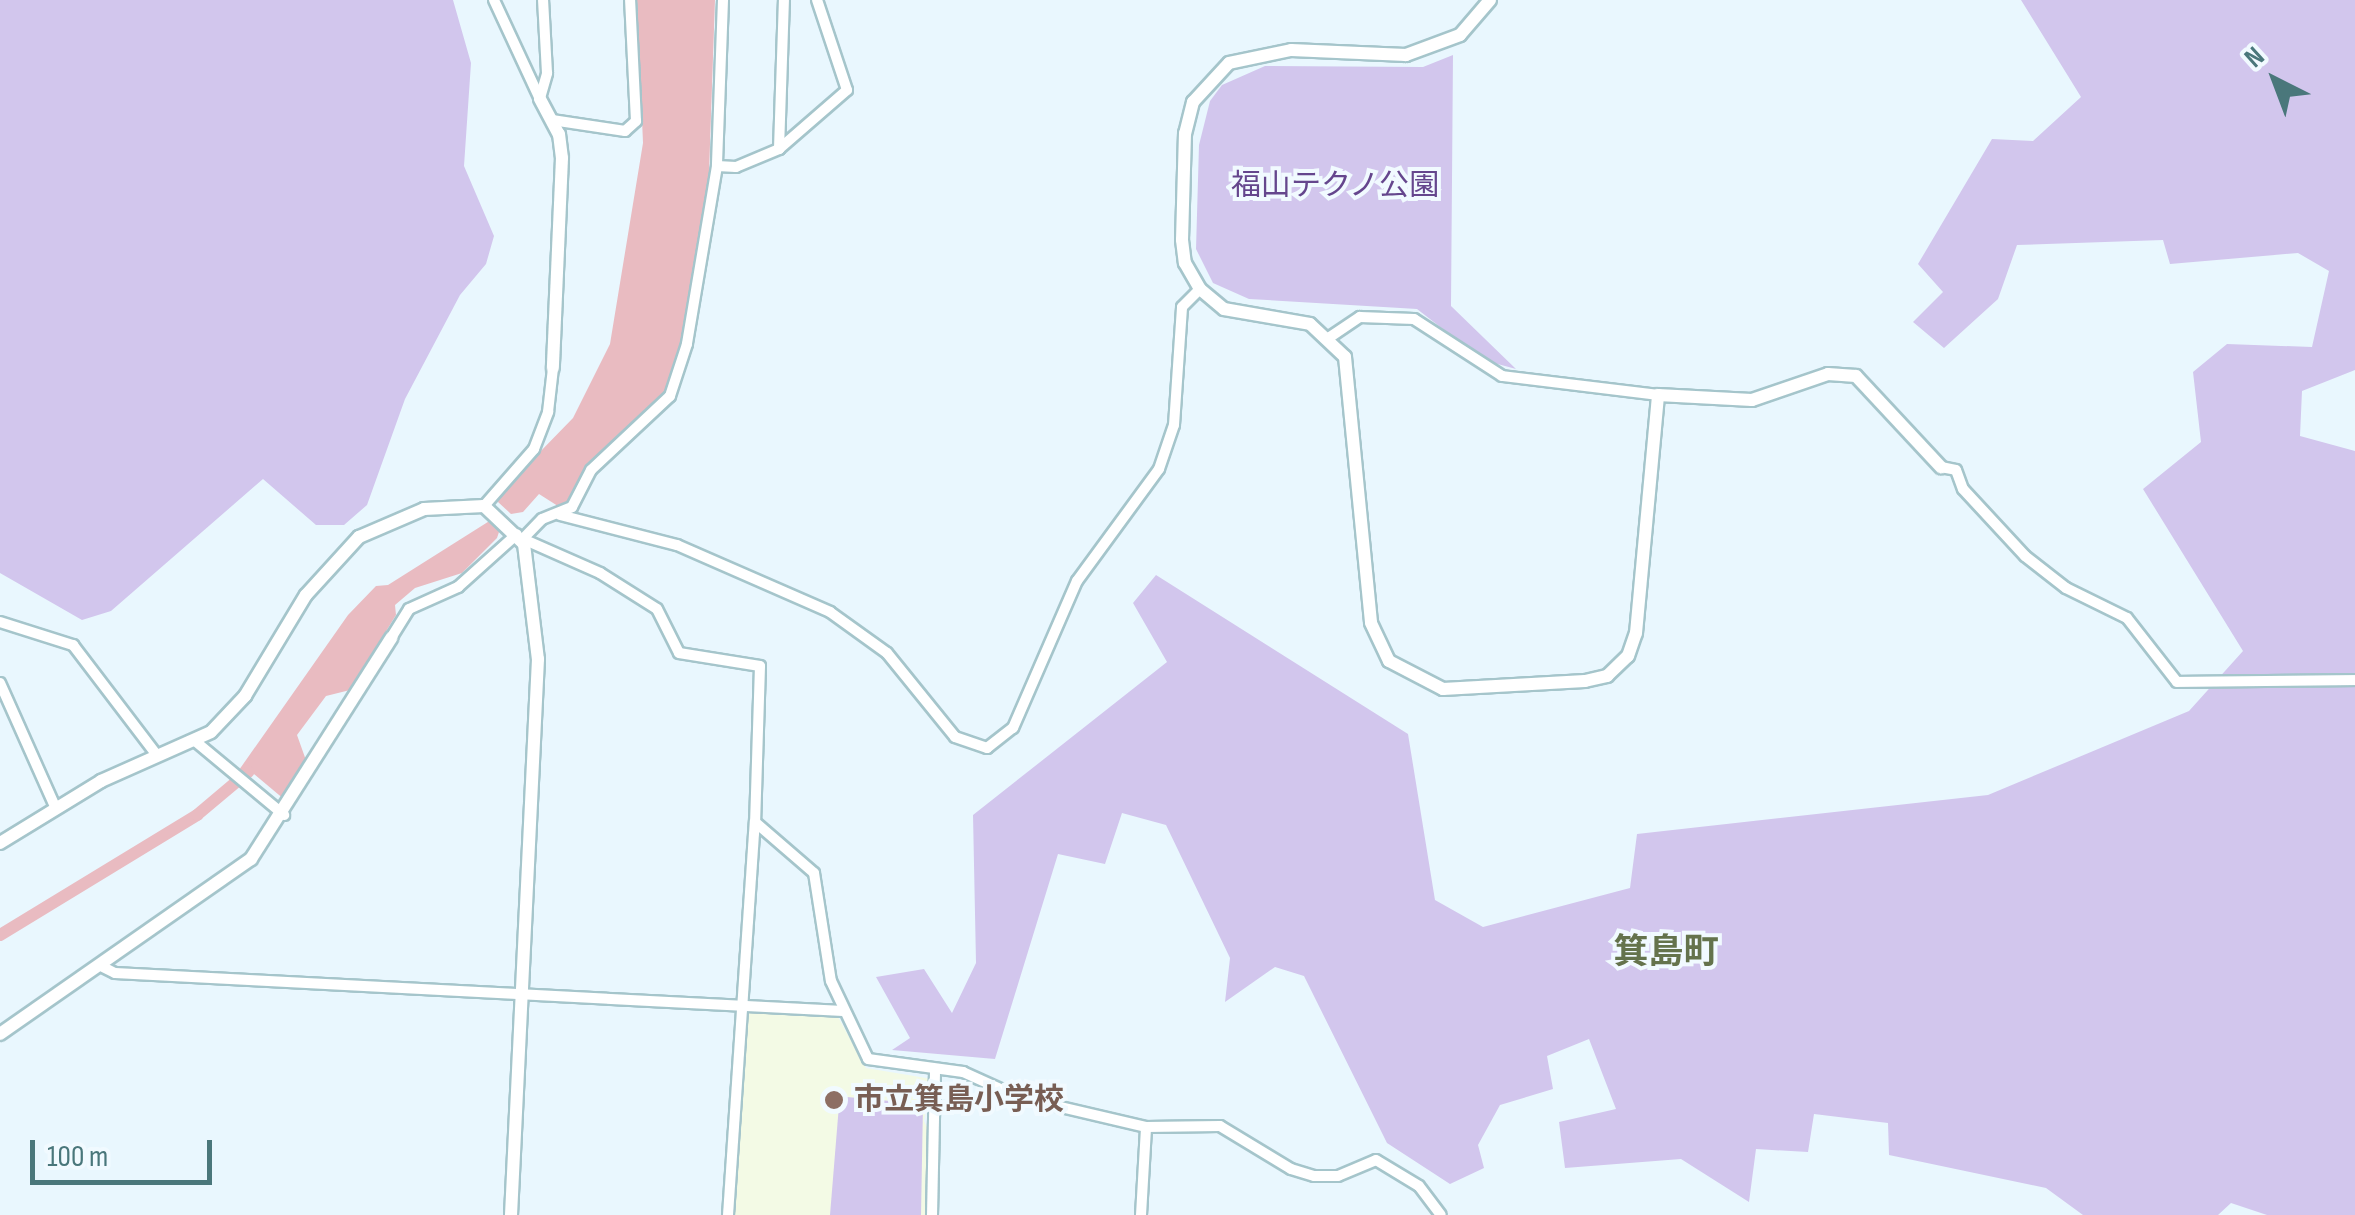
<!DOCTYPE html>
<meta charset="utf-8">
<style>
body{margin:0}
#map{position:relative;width:2355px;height:1215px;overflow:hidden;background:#e9f7fe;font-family:"Sofia Sans Condensed","Noto Sans JP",sans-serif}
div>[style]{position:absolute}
.education>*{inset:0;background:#f3fae5}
.green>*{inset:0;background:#d2c6ed}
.water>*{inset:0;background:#e9bbc1}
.canal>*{height:12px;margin:-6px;padding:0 6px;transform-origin:6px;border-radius:6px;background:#e9bbc1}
.roads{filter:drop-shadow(2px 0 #a5c5cb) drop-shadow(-2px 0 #a5c5cb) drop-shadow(0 2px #a5c5cb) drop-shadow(0 -2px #a5c5cb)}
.minor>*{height:10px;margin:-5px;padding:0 5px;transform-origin:5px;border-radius:5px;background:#fff}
.tertiary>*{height:12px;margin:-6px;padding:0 6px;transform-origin:6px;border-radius:6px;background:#fff}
.dots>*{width:28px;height:28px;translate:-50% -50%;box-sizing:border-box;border:5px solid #f1faff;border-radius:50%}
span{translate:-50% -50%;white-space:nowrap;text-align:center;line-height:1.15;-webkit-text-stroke:8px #f1faff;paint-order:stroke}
.park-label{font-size:30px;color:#65468d}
.education-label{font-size:30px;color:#785e54;font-weight:700}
.left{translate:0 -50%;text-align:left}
.quarter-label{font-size:35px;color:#64734c;font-weight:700}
.north{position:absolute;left:2225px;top:30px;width:100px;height:100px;-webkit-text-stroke:8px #f1faff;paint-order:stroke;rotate:318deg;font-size:28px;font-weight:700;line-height:40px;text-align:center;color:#4a777b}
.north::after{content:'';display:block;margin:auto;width:35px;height:45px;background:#4a777b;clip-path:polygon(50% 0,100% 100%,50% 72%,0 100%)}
.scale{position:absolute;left:30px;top:1140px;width:182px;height:45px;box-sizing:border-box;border:5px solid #4a777b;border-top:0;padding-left:12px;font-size:30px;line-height:35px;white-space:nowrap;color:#4a777b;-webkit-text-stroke:8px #f1faff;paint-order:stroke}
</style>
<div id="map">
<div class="education">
<i style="clip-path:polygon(747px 1011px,837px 1015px,866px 1068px,932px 1079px,924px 1121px,931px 1136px,927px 1215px,731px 1215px)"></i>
</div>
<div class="green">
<i style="clip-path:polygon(0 0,453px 0,471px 63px,464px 166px,494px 236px,486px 264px,460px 295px,405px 399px,367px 505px,344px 525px,316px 525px,263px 479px,111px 611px,82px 620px,0 573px)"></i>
<i style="clip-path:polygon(2021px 0,2355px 0,2355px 370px,2302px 391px,2300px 436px,2355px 451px,2355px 1215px,2267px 1215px,2231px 1203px,2218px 1215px,2083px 1215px,2046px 1188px,1889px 1155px,1888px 1123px,1814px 1114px,1808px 1152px,1756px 1149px,1749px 1202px,1681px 1159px,1565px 1168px,1559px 1122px,1616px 1109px,1589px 1039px,1547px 1056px,1553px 1089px,1500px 1105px,1478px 1145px,1484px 1168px,1450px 1184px,1387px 1143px,1304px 976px,1275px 967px,1225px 1002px,1230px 958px,1166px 825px,1122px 813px,1105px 864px,1058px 854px,995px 1059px,892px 1050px,910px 1038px,876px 977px,924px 969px,952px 1013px,976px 963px,973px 815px,1167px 662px,1133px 603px,1156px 575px,1408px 734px,1435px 900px,1483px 927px,1630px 888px,1637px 834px,1988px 795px,2189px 711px,2243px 651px,2143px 489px,2201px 442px,2193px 372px,2227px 344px,2312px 347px,2329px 271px,2298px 253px,2170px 264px,2163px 240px,2017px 245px,1998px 299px,1944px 348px,1913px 322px,1943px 292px,1918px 264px,1992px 139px,2033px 141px,2081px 97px)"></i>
<i style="clip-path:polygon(1453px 55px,1451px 306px,1516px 369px,1483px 360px,1417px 309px,1249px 299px,1213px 283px,1196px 249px,1199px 145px,1210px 101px,1222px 85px,1265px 66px,1423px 67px)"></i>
<i style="clip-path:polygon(847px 1097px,923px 1104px,921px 1215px,830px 1215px,839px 1105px)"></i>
</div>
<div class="water">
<i style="clip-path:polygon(637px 0,715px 0,709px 173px,682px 349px,664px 403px,584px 472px,569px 503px,561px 508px,539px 494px,523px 512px,511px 514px,498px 502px,499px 494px,573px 418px,610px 344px,643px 143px)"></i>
<i style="clip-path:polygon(491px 520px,500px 529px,497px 538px,462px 573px,415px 588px,395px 605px,396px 615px,350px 690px,326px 696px,297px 735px,307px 763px,285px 800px,254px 774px,248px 779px,239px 770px,348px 615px,376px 586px,388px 585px)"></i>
</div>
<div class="canal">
<i style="left:0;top:935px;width:231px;rotate:-31.3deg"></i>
<i style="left:197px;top:815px;width:67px;rotate:-40.1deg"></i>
</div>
<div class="roads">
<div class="minor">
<i style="left:494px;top:0;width:109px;rotate:65.1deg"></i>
<i style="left:723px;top:0;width:166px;rotate:92.1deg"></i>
<i style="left:717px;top:166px;width:181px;rotate:99.6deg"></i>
<i style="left:687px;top:344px;width:55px;rotate:108.1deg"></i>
<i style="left:670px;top:396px;width:108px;rotate:136.9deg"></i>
<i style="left:591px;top:470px;width:42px;rotate:117.2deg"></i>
<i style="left:572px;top:507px;width:32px;rotate:158deg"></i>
<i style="left:542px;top:519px;width:28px;rotate:134deg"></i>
<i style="left:523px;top:539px;width:84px;rotate:23.8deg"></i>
<i style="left:600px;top:573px;width:67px;rotate:32.3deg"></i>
<i style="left:657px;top:609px;width:49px;rotate:63.4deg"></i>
<i style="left:679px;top:653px;width:82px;rotate:9.1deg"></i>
<i style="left:760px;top:666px;width:156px;rotate:91.8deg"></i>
<i style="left:755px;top:822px;width:78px;rotate:40.8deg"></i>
<i style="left:814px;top:873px;width:109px;rotate:81.1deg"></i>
<i style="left:831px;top:981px;width:86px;rotate:64.6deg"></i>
<i style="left:868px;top:1059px;width:96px;rotate:7.8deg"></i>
<i style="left:963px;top:1072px;width:60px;rotate:24.4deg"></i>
<i style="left:1018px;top:1097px;width:131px;rotate:13.2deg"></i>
<i style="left:1146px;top:1127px;width:74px;rotate:-0.8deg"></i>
<i style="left:1220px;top:1126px;width:83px;rotate:31.2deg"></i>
<i style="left:1291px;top:1169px;width:24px;rotate:17deg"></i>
<i style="left:1314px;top:1176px;width:24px"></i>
<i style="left:1338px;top:1176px;width:41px;rotate:-22.8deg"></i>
<i style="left:1376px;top:1160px;width:50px;rotate:31.2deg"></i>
<i style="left:1419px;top:1186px;width:36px;rotate:53deg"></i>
<i style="left:540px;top:98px;width:26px;rotate:-74deg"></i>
<i style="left:547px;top:73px;width:73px;rotate:-93.1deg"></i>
<i style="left:552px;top:120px;width:74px;rotate:8.6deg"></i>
<i style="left:625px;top:131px;width:15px;rotate:-42deg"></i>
<i style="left:636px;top:121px;width:121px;rotate:-92.8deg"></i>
<i style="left:779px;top:149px;width:90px;rotate:-40.9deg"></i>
<i style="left:847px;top:90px;width:95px;rotate:-108.4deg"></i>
<i style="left:717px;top:166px;width:19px;rotate:3deg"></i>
<i style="left:736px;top:167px;width:47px;rotate:-22.7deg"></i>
<i style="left:779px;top:149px;width:149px;rotate:-88.1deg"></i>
<i style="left:1330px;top:337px;width:36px;rotate:-34deg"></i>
<i style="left:1360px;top:317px;width:54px;rotate:2.1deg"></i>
<i style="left:1414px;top:319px;width:105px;rotate:32.9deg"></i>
<i style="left:1502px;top:376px;width:157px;rotate:6.9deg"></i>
<i style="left:1941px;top:467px;width:15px;rotate:11deg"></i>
<i style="left:1956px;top:470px;width:20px;rotate:70deg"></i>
<i style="left:1963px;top:489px;width:91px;rotate:47.2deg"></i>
<i style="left:2025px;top:556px;width:52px;rotate:38deg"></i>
<i style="left:2066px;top:588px;width:68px;rotate:26.2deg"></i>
<i style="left:2127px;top:618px;width:81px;rotate:52deg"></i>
<i style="left:2177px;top:682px;width:178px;rotate:-0.6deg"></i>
<i style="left:484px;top:506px;width:76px;rotate:-48.7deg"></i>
<i style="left:534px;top:449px;width:40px;rotate:-69deg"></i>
<i style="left:548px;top:412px;width:44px;rotate:-83.5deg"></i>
<i style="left:560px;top:515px;width:121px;rotate:14.4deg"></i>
<i style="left:677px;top:545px;width:167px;rotate:23.6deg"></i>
<i style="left:830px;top:612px;width:70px;rotate:35.7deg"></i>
<i style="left:887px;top:653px;width:108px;rotate:51deg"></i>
<i style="left:955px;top:737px;width:34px;rotate:19deg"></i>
<i style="left:987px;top:748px;width:33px;rotate:-38deg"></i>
<i style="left:1013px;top:728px;width:160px;rotate:-66.5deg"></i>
<i style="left:1077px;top:581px;width:139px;rotate:-53.8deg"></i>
<i style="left:1159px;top:469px;width:46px;rotate:-71.2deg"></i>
<i style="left:1174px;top:425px;width:118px;rotate:-86.1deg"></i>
<i style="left:1182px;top:307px;width:25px;rotate:-45deg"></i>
<i style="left:0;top:622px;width:77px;rotate:17.5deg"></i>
<i style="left:73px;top:645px;width:137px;rotate:52.7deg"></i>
<i style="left:391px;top:638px;width:34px;rotate:-58deg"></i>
<i style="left:409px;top:609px;width:54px;rotate:-24.2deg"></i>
<i style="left:458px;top:587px;width:79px;rotate:-41.9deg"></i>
<i style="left:0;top:683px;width:138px;rotate:66deg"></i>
<i style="left:195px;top:741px;width:116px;rotate:39.7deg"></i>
<i style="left:103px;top:967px;width:13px;rotate:27deg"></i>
<i style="left:115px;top:973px;width:729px;rotate:2.99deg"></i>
<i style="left:728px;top:1215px;width:394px;rotate:-86.1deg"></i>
<i style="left:932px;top:1215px;width:144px;rotate:-88.8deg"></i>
<i style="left:1141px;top:1215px;width:88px;rotate:-86.7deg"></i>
</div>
<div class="tertiary">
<i style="left:1490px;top:0;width:46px;rotate:130.6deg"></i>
<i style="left:1460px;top:35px;width:58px;rotate:159.7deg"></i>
<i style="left:1406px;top:55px;width:115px;rotate:-177.5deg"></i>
<i style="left:1291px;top:50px;width:63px;rotate:168.2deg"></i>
<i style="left:1229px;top:63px;width:53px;rotate:132.7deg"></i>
<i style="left:1193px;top:102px;width:32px;rotate:104deg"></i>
<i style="left:1185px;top:133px;width:107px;rotate:91.6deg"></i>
<i style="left:1182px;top:240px;width:23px;rotate:83deg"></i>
<i style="left:1185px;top:263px;width:30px;rotate:60deg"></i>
<i style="left:1200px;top:289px;width:31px;rotate:40deg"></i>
<i style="left:1224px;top:309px;width:87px;rotate:9.9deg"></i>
<i style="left:1310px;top:324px;width:48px;rotate:43.3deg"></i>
<i style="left:1345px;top:357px;width:267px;rotate:84.4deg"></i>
<i style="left:1371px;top:623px;width:42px;rotate:64.7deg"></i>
<i style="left:1389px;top:661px;width:61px;rotate:27.4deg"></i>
<i style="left:1443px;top:689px;width:142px;rotate:-3.2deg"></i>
<i style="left:1585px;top:681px;width:23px;rotate:-13deg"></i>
<i style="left:1607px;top:676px;width:29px;rotate:-44deg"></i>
<i style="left:1628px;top:656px;width:24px;rotate:-71deg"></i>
<i style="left:1636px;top:633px;width:239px;rotate:-84.7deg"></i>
<i style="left:1658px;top:395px;width:94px;rotate:3deg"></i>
<i style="left:1752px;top:400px;width:80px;rotate:-18.9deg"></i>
<i style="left:1828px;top:374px;width:28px;rotate:4deg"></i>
<i style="left:1856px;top:376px;width:125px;rotate:47deg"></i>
<i style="left:540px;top:99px;width:40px;rotate:62deg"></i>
<i style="left:559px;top:134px;width:24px;rotate:83deg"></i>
<i style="left:562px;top:158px;width:210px;rotate:92.5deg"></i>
<i style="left:0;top:843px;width:119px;rotate:-31.5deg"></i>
<i style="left:101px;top:781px;width:120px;rotate:-24deg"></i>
<i style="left:211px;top:732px;width:50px;rotate:-46.6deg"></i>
<i style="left:245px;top:696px;width:118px;rotate:-58.9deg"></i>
<i style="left:306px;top:595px;width:79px;rotate:-47.6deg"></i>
<i style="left:359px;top:537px;width:71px;rotate:-23.3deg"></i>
<i style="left:424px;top:509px;width:60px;rotate:-2.9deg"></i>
<i style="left:484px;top:506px;width:55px;rotate:43.5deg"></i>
<i style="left:524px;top:544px;width:116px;rotate:83.1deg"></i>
<i style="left:538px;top:659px;width:557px;rotate:92.78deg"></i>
<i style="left:0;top:1034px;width:306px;rotate:-34.9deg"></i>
<i style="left:251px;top:859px;width:262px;rotate:-57.6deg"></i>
</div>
</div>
<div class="dots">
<i style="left:834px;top:1100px;background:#8d6e63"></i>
</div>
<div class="park-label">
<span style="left:1335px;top:186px">福山テクノ公園</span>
</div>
<div class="education-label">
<span class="left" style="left:854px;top:1100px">市立箕島小学校</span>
</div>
<div class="quarter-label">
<span style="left:1666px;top:953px">箕島町</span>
</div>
<div class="north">N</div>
<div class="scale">100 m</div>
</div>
